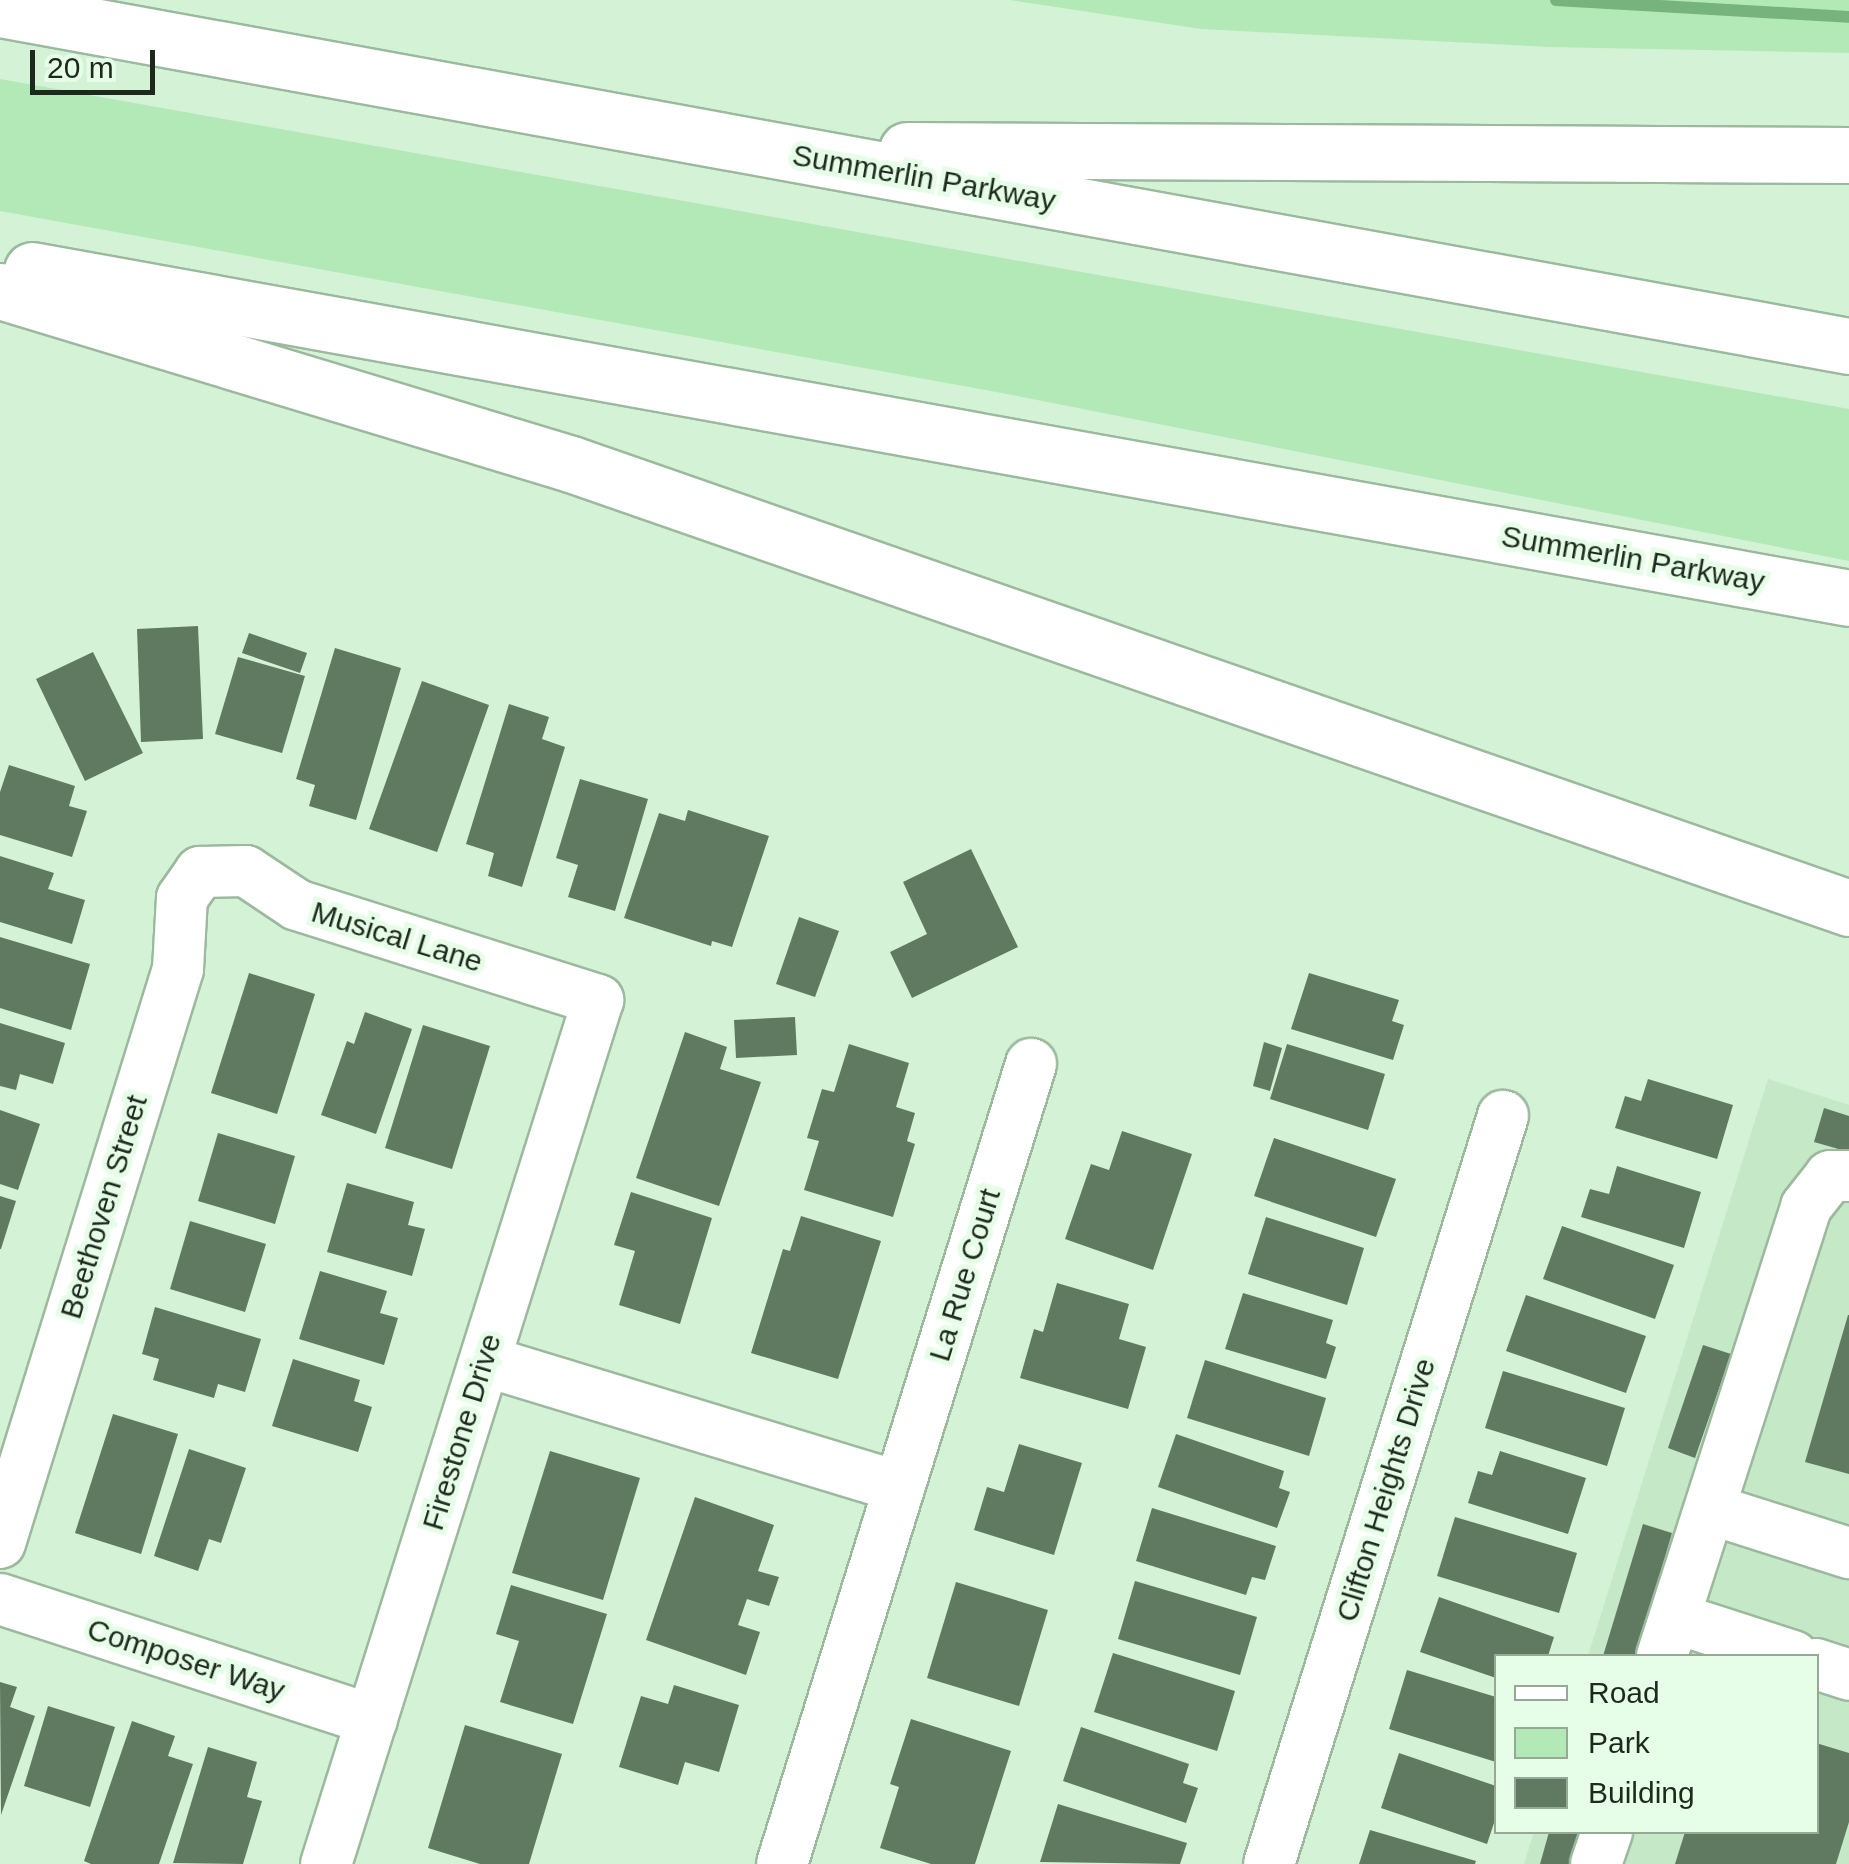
<!DOCTYPE html>
<style>
body{margin:0}
#map{position:relative;width:1849px;height:1864px;overflow:hidden;background:#d4f2d6;font-family:Helvetica,sans-serif}
div>[style]{position:absolute}
.built>*{inset:0;background:#c5e8c7}
.green>*{inset:0;background:#b3e9b7}
.stream>*{height:12px;margin:-6px;padding:0 6px;transform-origin:6px;border-radius:6px;background:#77b37c}
.building>*{inset:0;background:#607a61}
.roads{filter:drop-shadow(2px 0 #9cb99e) drop-shadow(-2px 0 #9cb99e) drop-shadow(0 2px #9cb99e) drop-shadow(0 -2px #9cb99e)}
.minor>*{height:50px;margin:-25px;padding:0 25px;transform-origin:25px;border-radius:25px;background:#fff}
.highway>*{height:55px;margin:-27.5px;padding:0 27.5px;transform-origin:27.5px;border-radius:27.5px;background:#fff}
span{translate:-50% -50%;white-space:nowrap;text-align:center;line-height:1.15;-webkit-text-stroke:10px #e6fee7;paint-order:stroke}
.street-label{font-size:30px;color:#1e291e}
.legend{position:absolute;left:1494px;top:1654px;width:325px;height:180px;box-sizing:border-box;background:#e6fee7;border:2px solid #96a997;margin:0;padding:12px 18px;list-style:none;font-size:30px;color:#1e291e}
.legend li{display:flex;align-items:center;gap:20px;height:50px}
.legend b{width:50px;border:2px solid #96a997}
.scale{position:absolute;left:30px;top:50px;width:125px;height:45px;box-sizing:border-box;border:5px solid #1e291e;border-top:0;padding-left:12px;font-size:30px;line-height:35px;white-space:nowrap;color:#1e291e;-webkit-text-stroke:8px #e6fee7;paint-order:stroke}
</style>
<div id="map">
<div class="built">
<i style="clip-path:polygon(1768px 1079px,1849px 1105px,1849px 1864px,1524px 1864px,1534px 1832px,1816px 1832px,1816px 1656px,1588px 1656px)"></i>
</div>
<div class="green">
<i style="clip-path:polygon(1010px 0,1849px 0,1849px 53px,1548px 47px,1201px 29px)"></i>
<i style="clip-path:polygon(0 79px,1849px 409px,1849px 561px,1002px 393px,0 211px)"></i>
</div>
<div class="stream">
<i style="left:1556px;top:0;width:293px;rotate:3.3deg"></i>
</div>
<div class="building">
<i style="clip-path:polygon(198px 626px,203px 739px,141px 742px,137px 629px)"></i>
<i style="clip-path:polygon(249px 633px,307px 653px,300px 673px,242px 653px)"></i>
<i style="clip-path:polygon(335px 648px,401px 668px,356px 820px,309px 806px,315px 785px,296px 779px)"></i>
<i style="clip-path:polygon(93px 652px,143px 753px,85px 781px,36px 679px)"></i>
<i style="clip-path:polygon(238px 657px,305px 676px,282px 753px,215px 734px)"></i>
<i style="clip-path:polygon(422px 681px,489px 705px,437px 852px,369px 829px)"></i>
<i style="clip-path:polygon(509px 704px,549px 717px,542px 739px,565px 747px,522px 887px,488px 876px,494px 853px,466px 844px)"></i>
<i style="clip-path:polygon(9px 765px,75px 786px,69px 806px,87px 811px,72px 857px,0 835px,0 792px)"></i>
<i style="clip-path:polygon(580px 779px,648px 799px,615px 911px,568px 897px,578px 865px,556px 858px)"></i>
<i style="clip-path:polygon(688px 810px,769px 836px,732px 947px,712px 941px,711px 946px,624px 918px,659px 813px,685px 821px)"></i>
<i style="clip-path:polygon(971px 849px,1018px 947px,912px 998px,890px 952px,927px 934px,903px 882px)"></i>
<i style="clip-path:polygon(0 856px,54px 873px,48px 889px,85px 900px,72px 944px,0 922px)"></i>
<i style="clip-path:polygon(799px 917px,839px 931px,815px 997px,776px 984px)"></i>
<i style="clip-path:polygon(0 937px,90px 964px,71px 1030px,0 1008px)"></i>
<i style="clip-path:polygon(249px 973px,315px 994px,277px 1114px,211px 1093px)"></i>
<i style="clip-path:polygon(1309px 973px,1399px 1000px,1392px 1021px,1404px 1025px,1393px 1060px,1291px 1029px)"></i>
<i style="clip-path:polygon(365px 1012px,412px 1029px,376px 1134px,321px 1115px,347px 1041px,354px 1044px)"></i>
<i style="clip-path:polygon(795px 1017px,797px 1055px,736px 1058px,734px 1020px)"></i>
<i style="clip-path:polygon(0 1023px,65px 1043px,53px 1084px,20px 1074px,16px 1090px,0 1086px)"></i>
<i style="clip-path:polygon(423px 1025px,490px 1046px,452px 1169px,385px 1148px)"></i>
<i style="clip-path:polygon(685px 1032px,727px 1047px,720px 1069px,761px 1082px,719px 1206px,636px 1178px)"></i>
<i style="clip-path:polygon(1264px 1042px,1282px 1048px,1270px 1091px,1253px 1086px)"></i>
<i style="clip-path:polygon(849px 1044px,909px 1063px,896px 1107px,915px 1113px,907px 1141px,915px 1144px,893px 1217px,804px 1190px,819px 1141px,807px 1138px,822px 1089px,834px 1092px)"></i>
<i style="clip-path:polygon(1287px 1044px,1385px 1074px,1368px 1130px,1270px 1099px)"></i>
<i style="clip-path:polygon(1648px 1079px,1733px 1105px,1717px 1159px,1615px 1128px,1625px 1096px,1641px 1101px)"></i>
<i style="clip-path:polygon(1824px 1108px,1849px 1116px,1849px 1152px,1814px 1142px)"></i>
<i style="clip-path:polygon(0 1110px,40px 1124px,18px 1190px,0 1184px)"></i>
<i style="clip-path:polygon(1122px 1131px,1192px 1154px,1153px 1270px,1065px 1239px,1091px 1164px,1109px 1170px)"></i>
<i style="clip-path:polygon(218px 1133px,295px 1156px,275px 1224px,198px 1201px)"></i>
<i style="clip-path:polygon(1274px 1138px,1396px 1179px,1376px 1237px,1254px 1196px)"></i>
<i style="clip-path:polygon(1617px 1166px,1701px 1192px,1684px 1248px,1581px 1217px,1590px 1189px,1609px 1194px)"></i>
<i style="clip-path:polygon(347px 1183px,414px 1202px,408px 1225px,425px 1229px,412px 1276px,327px 1252px)"></i>
<i style="clip-path:polygon(631px 1192px,712px 1218px,680px 1324px,619px 1305px,635px 1251px,614px 1245px)"></i>
<i style="clip-path:polygon(0 1196px,16px 1201px,1px 1249px,0 1249px)"></i>
<i style="clip-path:polygon(801px 1216px,881px 1241px,838px 1379px,751px 1353px,783px 1249px,790px 1251px)"></i>
<i style="clip-path:polygon(1266px 1217px,1364px 1248px,1347px 1305px,1248px 1274px)"></i>
<i style="clip-path:polygon(190px 1221px,266px 1244px,245px 1312px,170px 1289px)"></i>
<i style="clip-path:polygon(1562px 1226px,1674px 1265px,1655px 1319px,1543px 1279px)"></i>
<i style="clip-path:polygon(320px 1271px,387px 1291px,380px 1313px,398px 1318px,384px 1365px,299px 1339px)"></i>
<i style="clip-path:polygon(1057px 1283px,1129px 1304px,1119px 1339px,1146px 1347px,1128px 1409px,1020px 1378px,1034px 1329px,1043px 1332px)"></i>
<i style="clip-path:polygon(1243px 1293px,1333px 1320px,1326px 1343px,1336px 1347px,1326px 1379px,1225px 1349px)"></i>
<i style="clip-path:polygon(1526px 1295px,1646px 1336px,1626px 1393px,1506px 1351px)"></i>
<i style="clip-path:polygon(155px 1307px,261px 1339px,245px 1392px,218px 1384px,214px 1398px,153px 1380px,159px 1359px,142px 1354px)"></i>
<i style="clip-path:polygon(1848px 1315px,1849px 1315px,1849px 1474px,1805px 1462px)"></i>
<i style="clip-path:polygon(1703px 1345px,1731px 1354px,1695px 1458px,1668px 1448px)"></i>
<i style="clip-path:polygon(293px 1359px,360px 1380px,354px 1401px,372px 1407px,358px 1452px,272px 1426px)"></i>
<i style="clip-path:polygon(1205px 1360px,1326px 1398px,1309px 1456px,1187px 1418px)"></i>
<i style="clip-path:polygon(1503px 1371px,1625px 1408px,1607px 1466px,1485px 1428px)"></i>
<i style="clip-path:polygon(113px 1414px,178px 1434px,141px 1554px,75px 1533px)"></i>
<i style="clip-path:polygon(1176px 1434px,1284px 1471px,1279px 1488px,1290px 1492px,1277px 1528px,1158px 1487px)"></i>
<i style="clip-path:polygon(1019px 1444px,1082px 1463px,1054px 1555px,974px 1530px,987px 1487px,1004px 1492px)"></i>
<i style="clip-path:polygon(189px 1449px,246px 1468px,221px 1543px,209px 1539px,198px 1571px,154px 1556px)"></i>
<i style="clip-path:polygon(550px 1451px,640px 1478px,603px 1600px,512px 1573px)"></i>
<i style="clip-path:polygon(1500px 1451px,1586px 1478px,1568px 1534px,1468px 1503px,1478px 1471px,1492px 1475px)"></i>
<i style="clip-path:polygon(695px 1497px,774px 1525px,758px 1571px,779px 1577px,769px 1606px,747px 1599px,738px 1625px,760px 1632px,746px 1675px,646px 1640px)"></i>
<i style="clip-path:polygon(1152px 1508px,1276px 1546px,1265px 1580px,1252px 1577px,1246px 1595px,1136px 1561px)"></i>
<i style="clip-path:polygon(1455px 1517px,1577px 1553px,1559px 1613px,1437px 1576px)"></i>
<i style="clip-path:polygon(1643px 1524px,1672px 1533px,1636px 1656px,1603px 1656px)"></i>
<i style="clip-path:polygon(1135px 1581px,1257px 1617px,1240px 1675px,1118px 1639px)"></i>
<i style="clip-path:polygon(956px 1582px,1048px 1610px,1019px 1706px,927px 1678px)"></i>
<i style="clip-path:polygon(511px 1585px,607px 1614px,573px 1724px,500px 1702px,519px 1641px,496px 1634px)"></i>
<i style="clip-path:polygon(1439px 1597px,1554px 1637px,1548px 1656px,1496px 1656px,1496px 1678px,1420px 1652px)"></i>
<i style="clip-path:polygon(1113px 1653px,1235px 1691px,1217px 1751px,1094px 1712px)"></i>
<i style="clip-path:polygon(1407px 1670px,1496px 1697px,1496px 1762px,1389px 1729px)"></i>
<i style="clip-path:polygon(0 1682px,17px 1687px,10px 1707px,35px 1716px,1px 1815px)"></i>
<i style="clip-path:polygon(674px 1685px,739px 1705px,719px 1772px,685px 1762px,678px 1785px,619px 1767px,641px 1696px,668px 1704px)"></i>
<i style="clip-path:polygon(48px 1706px,115px 1727px,90px 1807px,24px 1786px)"></i>
<i style="clip-path:polygon(911px 1719px,1011px 1751px,975px 1864px,931px 1864px,880px 1848px,899px 1787px,890px 1784px)"></i>
<i style="clip-path:polygon(132px 1721px,175px 1736px,168px 1756px,193px 1764px,159px 1864px,91px 1864px,84px 1861px)"></i>
<i style="clip-path:polygon(465px 1725px,562px 1754px,529px 1864px,480px 1864px,428px 1848px)"></i>
<i style="clip-path:polygon(1081px 1727px,1189px 1764px,1183px 1783px,1198px 1788px,1186px 1823px,1063px 1781px)"></i>
<i style="clip-path:polygon(1816px 1743px,1849px 1753px,1849px 1822px,1836px 1864px,1675px 1864px,1685px 1832px,1816px 1832px)"></i>
<i style="clip-path:polygon(208px 1747px,257px 1762px,247px 1797px,262px 1801px,243px 1864px,173px 1863px)"></i>
<i style="clip-path:polygon(1399px 1753px,1496px 1786px,1496px 1817px,1487px 1844px,1381px 1808px)"></i>
<i style="clip-path:polygon(1058px 1804px,1187px 1843px,1180px 1864px,1040px 1862px)"></i>
<i style="clip-path:polygon(1370px 1830px,1476px 1861px,1475px 1864px,1359px 1864px)"></i>
<i style="clip-path:polygon(1549px 1832px,1582px 1832px,1572px 1864px,1540px 1864px)"></i>
</div>
<div class="roads">
<div class="minor">
<i style="left:485px;top:1361px;width:433px;rotate:16.9deg"></i>
<i style="left:1710px;top:1509px;width:146px;rotate:17.6deg"></i>
<i style="left:0;top:1543px;width:601px;rotate:-72.77deg"></i>
<i style="left:178px;top:969px;width:71px;rotate:-86.8deg"></i>
<i style="left:182px;top:898px;width:32px;rotate:-55deg"></i>
<i style="left:200px;top:872px;width:46px;rotate:-1.2deg"></i>
<i style="left:246px;top:871px;width:61px;rotate:33.7deg"></i>
<i style="left:297px;top:905px;width:316px;rotate:17.5deg"></i>
<i style="left:598px;top:1000px;width:906px;rotate:107.47deg"></i>
<i style="left:0;top:1599px;width:391px;rotate:18deg"></i>
<i style="left:1675px;top:1618px;width:124px;rotate:17.9deg"></i>
<i style="left:1662px;top:1656px;width:472px;rotate:-72.2deg"></i>
<i style="left:1806px;top:1207px;width:39px;rotate:-52deg"></i>
<i style="left:1830px;top:1176px;width:19px"></i>
<i style="left:1816px;top:1664px;width:35px;rotate:18deg"></i>
<i style="left:782px;top:1864px;width:838px;rotate:-72.71deg"></i>
<i style="left:1269px;top:1864px;width:784px;rotate:-72.63deg"></i>
<i style="left:1596px;top:1864px;width:34px;rotate:-71deg"></i>
</div>
<div class="highway">
<i style="left:0;top:9px;width:1879px;rotate:10.33deg"></i>
<i style="left:907px;top:150px;width:942px;rotate:0.3deg"></i>
<i style="left:32px;top:270px;width:1846px;rotate:10.23deg"></i>
<i style="left:0;top:291px;width:597px;rotate:16.86deg"></i>
<i style="left:571px;top:464px;width:1353px;rotate:19.16deg"></i>
</div>
</div>
<div class="street-label">
<span style="left:924px;top:178px;rotate:10deg">Summerlin Parkway</span>
<span style="left:1633px;top:559px;rotate:10deg">Summerlin Parkway</span>
<span style="left:397px;top:937px;rotate:17deg">Musical Lane</span>
<span style="left:104px;top:1207px;rotate:-73deg">Beethoven Street</span>
<span style="left:965px;top:1275px;rotate:-73deg">La Rue Court</span>
<span style="left:462px;top:1432px;rotate:-73deg">Firestone Drive</span>
<span style="left:1386px;top:1490px;rotate:-73deg">Clifton Heights Drive</span>
<span style="left:186px;top:1660px;rotate:18deg">Composer Way</span>
</div>
<ul class="legend">
<li><b style="height:12px;background:#fff"></b>Road</li>
<li><b style="height:28px;background:#b3e9b7"></b>Park</li>
<li><b style="height:28px;background:#607a61"></b>Building</li>
</ul>
<div class="scale">20 m</div>
</div>
